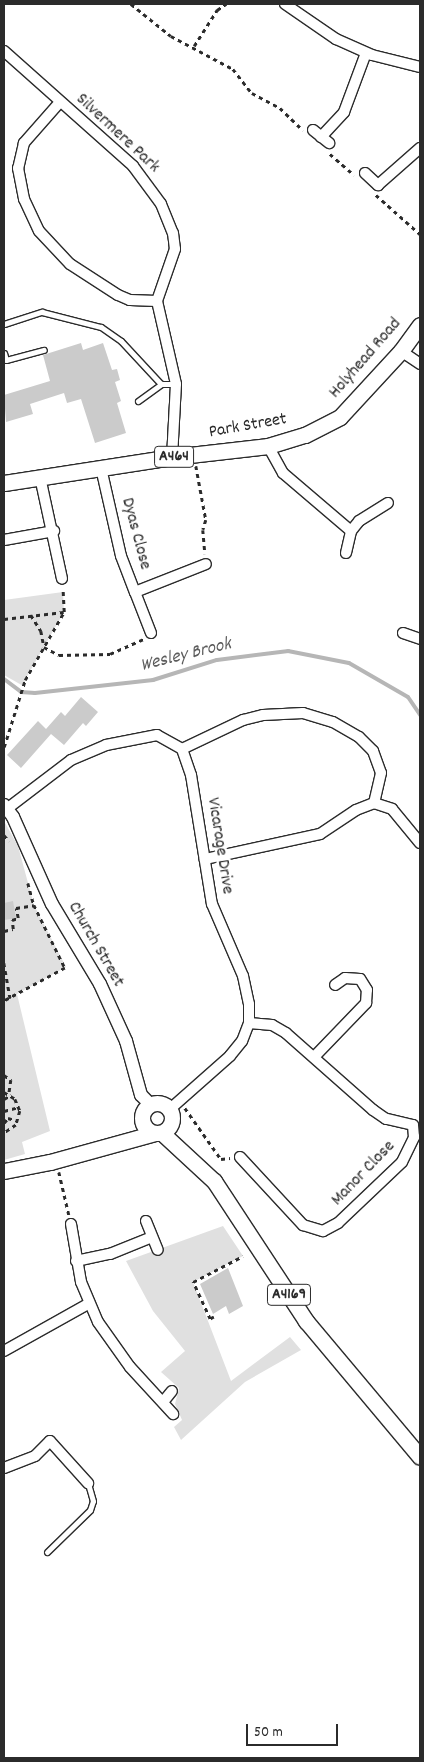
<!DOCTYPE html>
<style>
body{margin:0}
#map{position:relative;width:424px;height:1762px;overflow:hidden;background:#fff;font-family:Dekko,sans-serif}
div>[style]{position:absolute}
.green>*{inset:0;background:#e0e0e0}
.stream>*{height:4px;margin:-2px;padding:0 2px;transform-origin:2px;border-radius:2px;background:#b6b6b6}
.building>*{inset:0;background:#cbcbcb}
.path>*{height:2.5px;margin-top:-1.25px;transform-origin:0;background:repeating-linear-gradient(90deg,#2b2b2b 0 4px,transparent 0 8px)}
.roads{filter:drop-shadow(1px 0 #2b2b2b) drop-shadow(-1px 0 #2b2b2b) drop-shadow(0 1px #2b2b2b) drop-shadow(0 -1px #2b2b2b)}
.service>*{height:5px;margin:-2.5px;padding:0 2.5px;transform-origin:2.5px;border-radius:2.5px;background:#fff}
.minor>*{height:10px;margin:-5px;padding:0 5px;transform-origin:5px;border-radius:5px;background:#fff}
.tertiary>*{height:12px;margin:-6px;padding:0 6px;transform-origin:6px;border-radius:6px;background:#fff}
.primary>*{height:15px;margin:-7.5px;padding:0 7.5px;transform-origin:7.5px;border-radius:7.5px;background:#fff}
.primary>.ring{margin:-7.5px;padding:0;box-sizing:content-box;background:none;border:15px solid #fff;border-radius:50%}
span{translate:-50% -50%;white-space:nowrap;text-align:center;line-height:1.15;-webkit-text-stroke:5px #fff;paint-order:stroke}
.shield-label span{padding:1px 4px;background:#fff;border:1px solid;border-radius:4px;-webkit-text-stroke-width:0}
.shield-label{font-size:16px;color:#2b2b2b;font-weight:700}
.street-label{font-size:18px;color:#2b2b2b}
.water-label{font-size:19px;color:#5c5c5c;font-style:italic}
.frame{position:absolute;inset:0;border:5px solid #2b2b2b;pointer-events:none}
.scale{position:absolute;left:246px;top:1724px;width:92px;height:22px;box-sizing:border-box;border:2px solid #2b2b2b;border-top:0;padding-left:6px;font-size:15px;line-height:18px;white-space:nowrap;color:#2b2b2b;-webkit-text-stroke:4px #fff;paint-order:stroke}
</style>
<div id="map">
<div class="green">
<i style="clip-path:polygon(63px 592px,64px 612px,25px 680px,25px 687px,4px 675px,4px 600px)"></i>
<i style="clip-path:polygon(4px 821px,18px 846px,34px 905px,66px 967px,17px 994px,50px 1131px,22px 1142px,25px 1154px,4px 1160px)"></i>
<i style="clip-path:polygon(223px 1226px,243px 1256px,193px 1282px,231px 1381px,290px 1337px,301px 1350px,245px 1382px,181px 1440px,174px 1427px,182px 1420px,175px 1404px,179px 1388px,161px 1372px,185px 1351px,153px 1311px,126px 1261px)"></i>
</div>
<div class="stream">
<i style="left:4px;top:679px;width:21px;rotate:37deg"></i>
<i style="left:21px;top:692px;width:14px;rotate:4deg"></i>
<i style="left:35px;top:693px;width:119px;rotate:-6.3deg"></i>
<i style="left:153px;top:680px;width:67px;rotate:-17.4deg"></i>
<i style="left:217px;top:660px;width:72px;rotate:-7.2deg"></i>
<i style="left:288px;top:651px;width:62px;rotate:11.1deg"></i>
<i style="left:349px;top:663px;width:68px;rotate:30deg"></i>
<i style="left:408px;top:697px;width:22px;rotate:56deg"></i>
</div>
<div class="building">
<i style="clip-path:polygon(81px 343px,83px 350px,103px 343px,112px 370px,117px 369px,120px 380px,115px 382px,121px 401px,117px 403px,126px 433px,95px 443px,81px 399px,67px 403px,64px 393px,30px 404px,33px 414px,6px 422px,4px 395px,50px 381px,43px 355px)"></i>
<i style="clip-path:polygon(81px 697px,98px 712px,86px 726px,83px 723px,64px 745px,51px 734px,21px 768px,7px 755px,38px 721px,46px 729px,61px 712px,65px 716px)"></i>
<i style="clip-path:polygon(13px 901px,16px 918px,4px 920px,4px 903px)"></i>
<i style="clip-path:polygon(228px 1268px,243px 1306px,229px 1314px,226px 1306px,213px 1314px,200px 1284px)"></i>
</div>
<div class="path">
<i style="left:131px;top:4px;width:51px;rotate:38.7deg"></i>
<i style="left:171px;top:36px;width:70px;rotate:28deg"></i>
<i style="left:233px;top:69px;width:31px;rotate:52deg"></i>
<i style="left:252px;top:93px;width:32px;rotate:28deg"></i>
<i style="left:280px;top:108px;width:32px;rotate:44deg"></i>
<i style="left:194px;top:46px;width:43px;rotate:-57.4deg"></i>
<i style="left:217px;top:10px;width:11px;rotate:-34deg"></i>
<i style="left:330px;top:154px;width:32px;rotate:41deg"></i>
<i style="left:376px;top:195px;width:59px;rotate:41.6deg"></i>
<i style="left:196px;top:466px;width:55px;rotate:79.5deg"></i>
<i style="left:206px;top:520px;width:10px;rotate:107deg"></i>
<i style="left:203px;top:530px;width:24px;rotate:85deg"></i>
<i style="left:31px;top:615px;width:19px;rotate:58deg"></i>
<i style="left:41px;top:631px;width:16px;rotate:79deg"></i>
<i style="left:44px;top:647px;width:17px;rotate:28deg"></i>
<i style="left:59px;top:655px;width:51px;rotate:-1.1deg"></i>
<i style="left:110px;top:654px;width:37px;rotate:-24deg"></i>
<i style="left:4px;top:619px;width:60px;rotate:-6.7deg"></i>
<i style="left:4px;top:747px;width:70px;rotate:-72.6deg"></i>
<i style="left:25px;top:680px;width:78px;rotate:-60.2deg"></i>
<i style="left:64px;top:612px;width:22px;rotate:-93deg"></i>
<i style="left:4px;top:835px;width:8px;rotate:50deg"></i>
<i style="left:28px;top:883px;width:23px;rotate:75deg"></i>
<i style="left:4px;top:931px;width:9px;rotate:-13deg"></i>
<i style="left:13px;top:929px;width:9px;rotate:-96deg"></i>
<i style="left:12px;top:920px;width:6px;rotate:-18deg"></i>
<i style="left:18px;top:918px;width:10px;rotate:-101deg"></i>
<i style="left:16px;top:908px;width:18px;rotate:-9deg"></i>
<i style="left:34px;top:905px;width:70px;rotate:63.8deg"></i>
<i style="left:65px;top:968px;width:69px;rotate:151.6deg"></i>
<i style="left:4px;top:963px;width:36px;rotate:80deg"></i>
<i style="left:4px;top:1075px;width:9px;rotate:36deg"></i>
<i style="left:11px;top:1080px;width:14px;rotate:98deg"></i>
<i style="left:4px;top:1092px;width:13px;rotate:32deg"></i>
<i style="left:15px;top:1099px;width:13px;rotate:67deg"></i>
<i style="left:20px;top:1111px;width:15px;rotate:106deg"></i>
<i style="left:16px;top:1125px;width:14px;rotate:146deg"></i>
<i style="left:4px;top:1099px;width:8px;rotate:-30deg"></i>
<i style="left:185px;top:1108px;width:62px;rotate:54.8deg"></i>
<i style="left:221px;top:1159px;width:9px;rotate:-6deg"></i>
<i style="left:4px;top:1111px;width:16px;rotate:-15deg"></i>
<i style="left:4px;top:1123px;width:6px;rotate:-51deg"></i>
<i style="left:8px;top:1118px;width:10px;rotate:17deg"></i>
<i style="left:59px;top:1172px;width:44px;rotate:76.9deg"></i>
<i style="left:214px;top:1317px;width:4px;rotate:153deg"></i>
<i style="left:210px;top:1319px;width:41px;rotate:-114.7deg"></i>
<i style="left:193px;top:1282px;width:56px;rotate:-27.5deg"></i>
</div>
<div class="roads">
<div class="service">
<i style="left:4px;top:324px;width:40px;rotate:-18deg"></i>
<i style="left:42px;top:312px;width:61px;rotate:14.3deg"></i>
<i style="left:101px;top:327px;width:24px;rotate:35deg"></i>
<i style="left:121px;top:341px;width:59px;rotate:47.1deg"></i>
<i style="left:4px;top:353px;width:7px;rotate:74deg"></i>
<i style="left:6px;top:360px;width:39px;rotate:-15deg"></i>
<i style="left:138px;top:401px;width:29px;rotate:-36deg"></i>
<i style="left:161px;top:384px;width:15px"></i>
<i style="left:47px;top:1552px;width:60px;rotate:-44.3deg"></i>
<i style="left:90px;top:1510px;width:9px;rotate:-72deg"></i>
<i style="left:93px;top:1501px;width:19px;rotate:-106deg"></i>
</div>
<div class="minor">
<i style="left:285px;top:4px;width:62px;rotate:34.5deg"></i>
<i style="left:336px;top:39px;width:39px;rotate:24deg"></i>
<i style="left:372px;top:55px;width:49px;rotate:14deg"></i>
<i style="left:4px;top:51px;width:173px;rotate:41.7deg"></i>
<i style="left:133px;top:166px;width:47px;rotate:53.6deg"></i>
<i style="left:161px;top:204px;width:31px;rotate:68deg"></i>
<i style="left:173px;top:233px;width:16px;rotate:83deg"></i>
<i style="left:175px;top:249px;width:55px;rotate:109.1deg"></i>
<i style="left:60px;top:102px;width:55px;rotate:131.3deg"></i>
<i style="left:24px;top:143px;width:26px;rotate:103deg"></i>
<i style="left:18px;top:168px;width:32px;rotate:79deg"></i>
<i style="left:24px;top:199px;width:35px;rotate:65deg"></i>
<i style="left:39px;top:231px;width:45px;rotate:46.8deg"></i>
<i style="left:70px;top:264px;width:57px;rotate:32.9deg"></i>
<i style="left:118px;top:295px;width:13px;rotate:23deg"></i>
<i style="left:130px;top:300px;width:27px;rotate:2deg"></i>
<i style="left:157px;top:301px;width:85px;rotate:77.1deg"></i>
<i style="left:176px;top:384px;width:73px;rotate:93.1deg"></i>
<i style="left:313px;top:130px;width:21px;rotate:39deg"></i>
<i style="left:321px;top:137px;width:34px;rotate:-47deg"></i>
<i style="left:344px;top:112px;width:63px;rotate:-69.6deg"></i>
<i style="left:365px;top:173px;width:18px;rotate:43deg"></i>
<i style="left:378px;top:185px;width:56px;rotate:-41.4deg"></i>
<i style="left:401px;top:351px;width:23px;rotate:34deg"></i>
<i style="left:268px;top:446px;width:31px;rotate:61deg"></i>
<i style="left:283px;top:473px;width:89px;rotate:40.5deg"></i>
<i style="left:351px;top:531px;width:13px;rotate:-51deg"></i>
<i style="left:359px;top:521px;width:34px;rotate:-32deg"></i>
<i style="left:101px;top:468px;width:90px;rotate:77.2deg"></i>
<i style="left:121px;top:556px;width:39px;rotate:69deg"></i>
<i style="left:135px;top:592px;width:76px;rotate:-21.5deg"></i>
<i style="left:40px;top:477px;width:104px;rotate:77.8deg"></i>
<i style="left:4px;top:540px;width:51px;rotate:-10.2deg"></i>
<i style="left:346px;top:553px;width:23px;rotate:-77deg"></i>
<i style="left:135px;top:592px;width:44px;rotate:68.7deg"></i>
<i style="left:403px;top:633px;width:18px;rotate:19deg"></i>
<i style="left:182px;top:749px;width:68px;rotate:-25.4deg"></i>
<i style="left:243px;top:720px;width:21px;rotate:-14deg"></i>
<i style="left:263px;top:715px;width:40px;rotate:-2.9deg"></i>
<i style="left:303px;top:713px;width:31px;rotate:17deg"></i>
<i style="left:333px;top:722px;width:30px;rotate:30deg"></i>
<i style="left:359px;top:737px;width:20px;rotate:45deg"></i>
<i style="left:373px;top:751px;width:23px;rotate:70deg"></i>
<i style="left:381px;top:773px;width:31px;rotate:103deg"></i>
<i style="left:374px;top:803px;width:19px;rotate:159deg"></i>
<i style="left:356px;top:810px;width:43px;rotate:146.3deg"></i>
<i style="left:320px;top:834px;width:118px;rotate:167.7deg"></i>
<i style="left:374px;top:803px;width:19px;rotate:18deg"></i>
<i style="left:392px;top:809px;width:44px;rotate:50.5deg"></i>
<i style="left:8px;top:808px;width:79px;rotate:-37.3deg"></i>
<i style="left:71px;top:760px;width:38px;rotate:-23deg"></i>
<i style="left:106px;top:745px;width:52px;rotate:-11.1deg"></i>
<i style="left:157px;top:735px;width:29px;rotate:29deg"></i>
<i style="left:182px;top:749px;width:28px;rotate:71deg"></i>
<i style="left:191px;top:775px;width:131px;rotate:80.8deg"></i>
<i style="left:212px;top:904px;width:78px;rotate:66.7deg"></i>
<i style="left:243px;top:976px;width:29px;rotate:78deg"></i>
<i style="left:249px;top:1004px;width:19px;rotate:90deg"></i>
<i style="left:249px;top:1023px;width:19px;rotate:111deg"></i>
<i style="left:242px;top:1041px;width:19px;rotate:129deg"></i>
<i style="left:230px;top:1056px;width:80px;rotate:138.5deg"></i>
<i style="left:315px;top:1056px;width:74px;rotate:-46.1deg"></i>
<i style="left:366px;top:1003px;width:13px;rotate:-86deg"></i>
<i style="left:367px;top:990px;width:13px;rotate:-122deg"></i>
<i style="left:360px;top:979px;width:15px;rotate:-176deg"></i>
<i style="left:345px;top:978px;width:12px;rotate:145deg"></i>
<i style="left:240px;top:1157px;width:93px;rotate:47.2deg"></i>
<i style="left:303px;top:1225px;width:21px;rotate:17deg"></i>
<i style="left:323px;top:1231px;width:17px;rotate:-28deg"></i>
<i style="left:338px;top:1223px;width:88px;rotate:-43.6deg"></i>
<i style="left:402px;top:1162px;width:28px;rotate:-64deg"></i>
<i style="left:414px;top:1137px;width:12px;rotate:-95deg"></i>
<i style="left:413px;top:1125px;width:28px;rotate:-167deg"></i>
<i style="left:386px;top:1119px;width:16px;rotate:-145deg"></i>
<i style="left:373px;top:1110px;width:116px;rotate:-138.5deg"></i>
<i style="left:286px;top:1033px;width:16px;rotate:-150deg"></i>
<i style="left:272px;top:1025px;width:23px;rotate:-175deg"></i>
<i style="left:146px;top:1221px;width:31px;rotate:68deg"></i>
<i style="left:71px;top:1224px;width:59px;rotate:80.2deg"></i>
<i style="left:81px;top:1282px;width:43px;rotate:67deg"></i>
<i style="left:98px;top:1322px;width:55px;rotate:54.6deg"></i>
<i style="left:130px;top:1367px;width:64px;rotate:47.5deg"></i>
<i style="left:76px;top:1261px;width:35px;rotate:-12deg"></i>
<i style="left:110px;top:1254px;width:45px;rotate:-22deg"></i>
<i style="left:4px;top:1351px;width:96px;rotate:-29.2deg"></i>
<i style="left:163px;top:1402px;width:14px;rotate:-51deg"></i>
<i style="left:4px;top:1468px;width:33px;rotate:-21deg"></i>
<i style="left:35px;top:1456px;width:21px;rotate:-45deg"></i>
<i style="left:50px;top:1441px;width:57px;rotate:47.9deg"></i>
</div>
<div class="tertiary">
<i style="left:4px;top:805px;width:15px;rotate:53deg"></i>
<i style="left:13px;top:817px;width:95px;rotate:65.9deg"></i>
<i style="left:52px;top:904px;width:93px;rotate:59deg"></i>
<i style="left:100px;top:984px;width:63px;rotate:65.5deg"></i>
<i style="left:126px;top:1041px;width:56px;rotate:74.5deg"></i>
<i style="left:141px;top:1095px;width:13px;rotate:45deg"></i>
</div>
<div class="primary">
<i style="left:4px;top:483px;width:170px;rotate:-8.8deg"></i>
<i style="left:172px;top:457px;width:97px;rotate:-6.5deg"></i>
<i style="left:268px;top:446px;width:39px;rotate:-17deg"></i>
<i style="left:305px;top:435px;width:39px;rotate:-27deg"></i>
<i style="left:340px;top:417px;width:90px;rotate:-47.3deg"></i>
<i style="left:401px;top:351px;width:32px;rotate:-54deg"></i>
<i class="ring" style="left:142px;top:1103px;width:15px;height:15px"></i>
<i style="left:162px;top:1133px;width:71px;rotate:42.7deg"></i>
<i style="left:214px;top:1181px;width:168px;rotate:56.7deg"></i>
<i style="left:306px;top:1321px;width:177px;rotate:50deg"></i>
<i style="left:4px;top:1171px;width:47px;rotate:-11.1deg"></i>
<i style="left:50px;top:1162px;width:109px;rotate:-15.4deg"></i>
</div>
</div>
<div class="shield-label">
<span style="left:174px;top:457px">A464</span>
<span style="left:289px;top:1295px">A4169</span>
</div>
<div class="street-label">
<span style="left:117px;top:134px;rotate:43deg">Silvermere Park</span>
<span style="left:366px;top:359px;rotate:-49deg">Holyhead Road</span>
<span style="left:248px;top:427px;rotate:-10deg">Park Street</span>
<span style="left:135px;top:534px;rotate:75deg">Dyas Close</span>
<span style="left:219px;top:846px;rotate:81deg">Vicarage Drive</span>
<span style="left:95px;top:945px;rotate:60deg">Church Street</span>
<span style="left:364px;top:1174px;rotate:-46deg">Manor Close</span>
</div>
<div class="water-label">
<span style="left:186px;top:656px;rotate:-14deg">Wesley Brook</span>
</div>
<div class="frame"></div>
<div class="scale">50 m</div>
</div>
